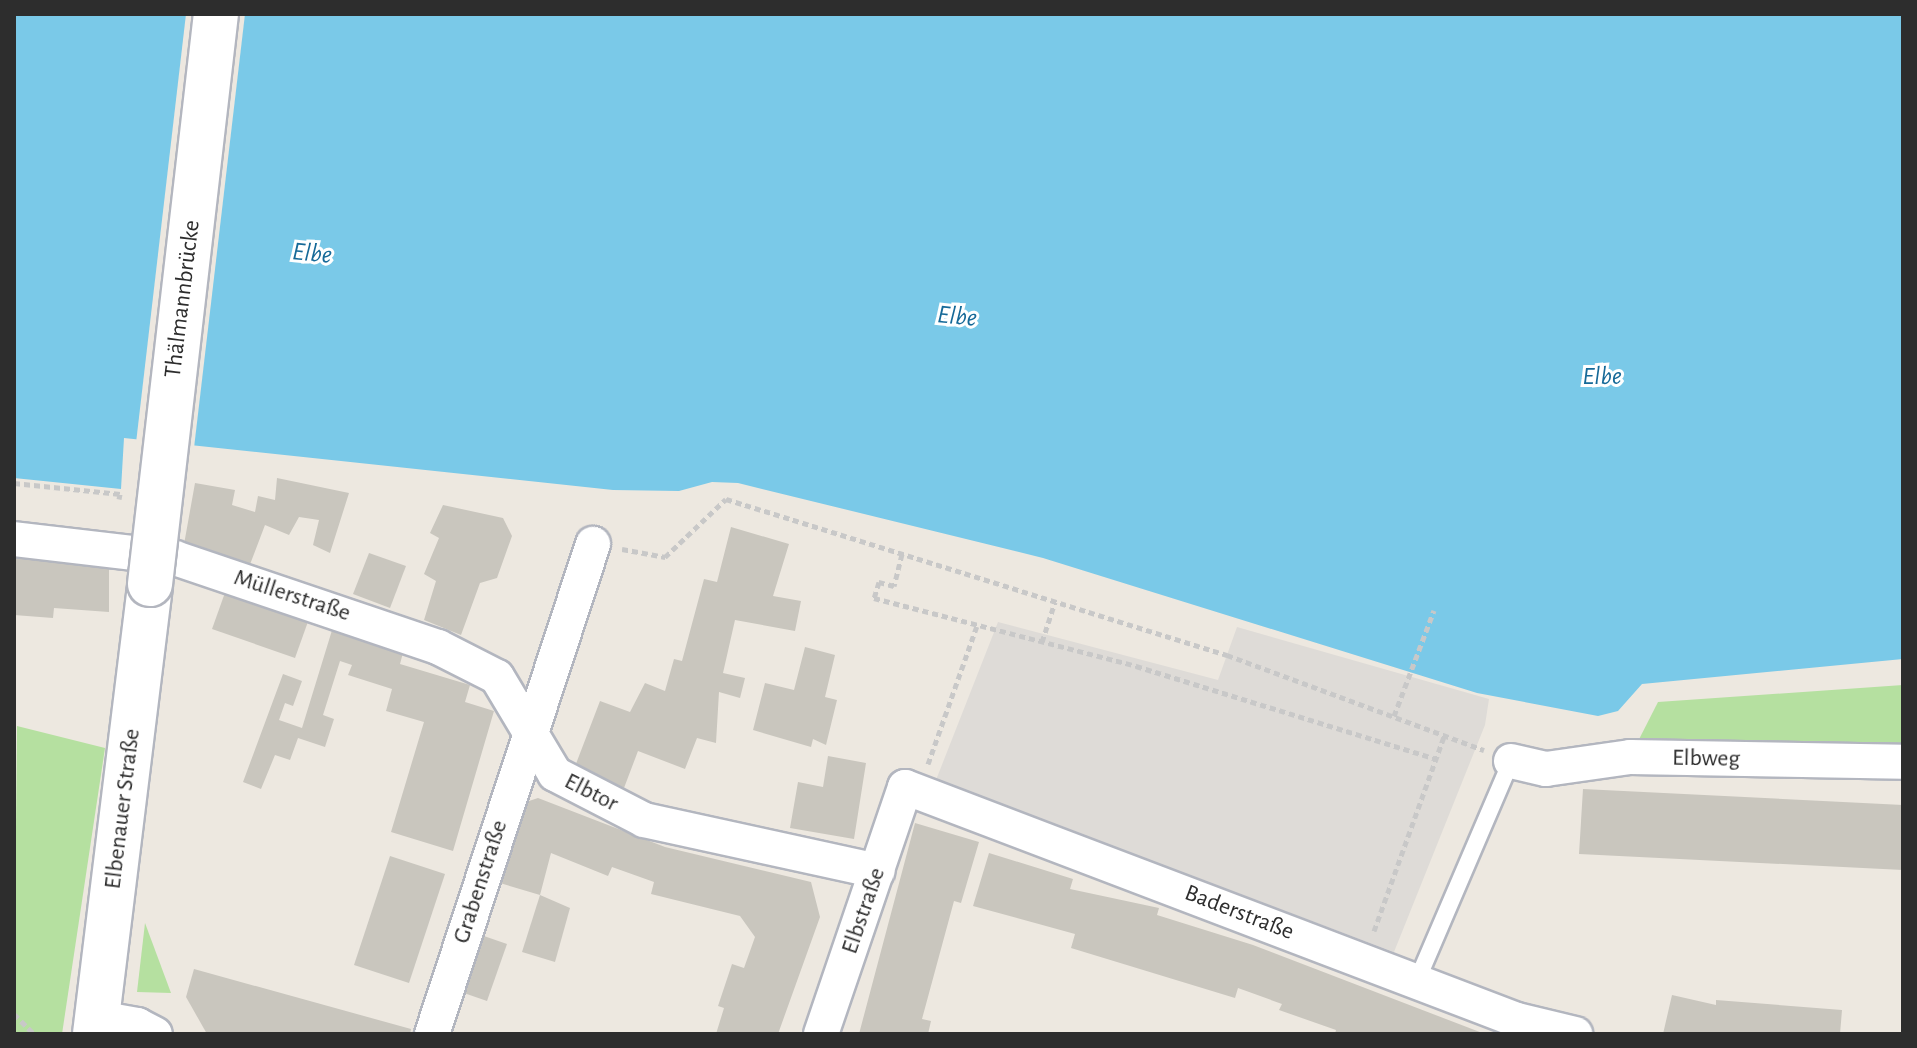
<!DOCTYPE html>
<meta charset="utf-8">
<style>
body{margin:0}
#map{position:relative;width:1917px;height:1048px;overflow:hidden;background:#ede8e0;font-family:"Alegreya Sans",sans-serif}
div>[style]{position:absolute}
.green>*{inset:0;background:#b5e0a0}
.plaza>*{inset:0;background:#dedbd7}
.water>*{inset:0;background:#7ac9e8}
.pier>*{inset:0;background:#ede8e0}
.building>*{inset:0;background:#c9c6be}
.path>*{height:5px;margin-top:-2.5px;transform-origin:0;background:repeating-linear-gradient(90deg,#c8c8c8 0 6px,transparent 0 10px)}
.roads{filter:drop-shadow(2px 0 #b3b6bf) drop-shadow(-2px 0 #b3b6bf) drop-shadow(0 2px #b3b6bf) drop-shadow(0 -2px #b3b6bf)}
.lane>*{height:16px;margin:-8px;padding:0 8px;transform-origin:8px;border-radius:8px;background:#fff}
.street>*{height:34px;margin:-17px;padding:0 17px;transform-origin:17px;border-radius:17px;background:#fff}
.secondary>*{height:44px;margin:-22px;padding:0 22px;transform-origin:22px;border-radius:22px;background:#fff}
.bridges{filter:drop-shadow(2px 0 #b3b6bf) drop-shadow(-2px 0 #b3b6bf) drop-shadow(0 2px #b3b6bf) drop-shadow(0 -2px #b3b6bf)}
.secondary-bridge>*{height:44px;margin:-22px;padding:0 22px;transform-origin:22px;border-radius:22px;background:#fff}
span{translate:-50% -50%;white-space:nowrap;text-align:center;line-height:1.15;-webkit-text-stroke:6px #fff;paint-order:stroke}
.street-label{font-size:24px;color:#2d2d2d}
.water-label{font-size:26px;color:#156998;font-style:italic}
.frame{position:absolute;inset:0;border:16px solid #2d2d2d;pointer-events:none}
</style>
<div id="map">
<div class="green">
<i style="clip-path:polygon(1903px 685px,1903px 762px,1630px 757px,1658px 702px)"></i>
<i style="clip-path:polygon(17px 726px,105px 748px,62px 1034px,14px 1034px)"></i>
<i style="clip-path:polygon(145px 923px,171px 993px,137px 992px)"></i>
</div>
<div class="plaza">
<i style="clip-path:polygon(998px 622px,1218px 680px,1237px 627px,1489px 699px,1485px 725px,1394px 952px,936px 780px)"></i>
</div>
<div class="water">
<i style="clip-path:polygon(14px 14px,1903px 14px,1903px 659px,1642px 684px,1618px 711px,1598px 716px,1477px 693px,1043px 558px,738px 483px,712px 482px,679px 491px,613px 490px,124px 438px,121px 489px,14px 478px)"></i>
</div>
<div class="pier">
<i style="clip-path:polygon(186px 14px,245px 14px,194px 448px,136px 443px)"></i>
</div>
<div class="building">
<i style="clip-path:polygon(277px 478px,349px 493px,330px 553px,313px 545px,319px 520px,299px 517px,289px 535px,265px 525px,249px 567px,183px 550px,195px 483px,235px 490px,232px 505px,255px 512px,258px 496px,275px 500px)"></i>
<i style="clip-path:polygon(443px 505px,503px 518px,512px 536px,497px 578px,480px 583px,461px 635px,424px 620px,436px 581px,424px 574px,439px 538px,430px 533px)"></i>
<i style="clip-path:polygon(731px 527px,789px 544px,773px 596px,801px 601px,795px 631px,735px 620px,723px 673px,745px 678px,740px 698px,719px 692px,716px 743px,697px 738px,685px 769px,638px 751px,624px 788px,574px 769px,600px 701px,630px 712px,645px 683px,665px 691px,674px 659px,682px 661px,704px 579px,717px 582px)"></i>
<i style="clip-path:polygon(369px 553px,406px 566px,390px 608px,353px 594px)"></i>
<i style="clip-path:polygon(14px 557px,109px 565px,109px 612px,54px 608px,53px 618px,14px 615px)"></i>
<i style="clip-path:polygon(227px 587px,310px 616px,295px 658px,212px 629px)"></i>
<i style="clip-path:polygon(333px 627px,404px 649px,400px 664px,470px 685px,465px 702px,494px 711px,453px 851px,391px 832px,424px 722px,386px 711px,392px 689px,348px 675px,352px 665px,340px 661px,323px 715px,334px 719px,325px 747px,298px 738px,290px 760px,275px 755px,261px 789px,243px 782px,283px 674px,302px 681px,293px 706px,285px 703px,279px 720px,302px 728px)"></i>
<i style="clip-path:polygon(805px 647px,835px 655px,825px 697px,837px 700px,826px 745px,813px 739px,811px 747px,753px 730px,765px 683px,794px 690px)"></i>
<i style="clip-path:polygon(828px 756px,866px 763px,854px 839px,790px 828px,798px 782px,823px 787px)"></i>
<i style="clip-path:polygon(1583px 789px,1903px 805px,1903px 870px,1579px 854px)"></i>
<i style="clip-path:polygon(538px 798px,665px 847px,811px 882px,820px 917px,778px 1034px,716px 1034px,724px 1008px,718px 1006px,732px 964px,744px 968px,755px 937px,740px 916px,651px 894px,654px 882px,612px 867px,608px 876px,551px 853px,540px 895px,500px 883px,526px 802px)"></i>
<i style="clip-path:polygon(915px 823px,979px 842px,961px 903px,954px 901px,922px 1019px,931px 1021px,928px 1034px,859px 1034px)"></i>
<i style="clip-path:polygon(989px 853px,1073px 879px,1070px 889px,1159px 908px,1157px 915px,1253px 945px,1485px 1034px,1335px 1034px,1336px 1030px,1279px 1010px,1282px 1004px,1238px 988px,1235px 998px,1071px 948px,1075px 934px,973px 906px)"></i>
<i style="clip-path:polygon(390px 856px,445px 874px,409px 983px,354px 965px)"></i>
<i style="clip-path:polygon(540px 895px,570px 908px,555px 962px,522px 952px)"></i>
<i style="clip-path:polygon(481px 935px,507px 944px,487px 1001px,461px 992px)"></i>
<i style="clip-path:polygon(194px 969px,411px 1029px,410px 1034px,207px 1034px,186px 997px)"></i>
<i style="clip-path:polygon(1672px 995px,1716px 1005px,1716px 1000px,1842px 1010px,1840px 1034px,1663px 1034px)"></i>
</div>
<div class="path">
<i style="left:14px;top:483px;width:107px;rotate:5.9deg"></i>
<i style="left:120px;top:494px;width:5px;rotate:101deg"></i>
<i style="left:622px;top:549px;width:44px;rotate:10.5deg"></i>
<i style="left:665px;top:557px;width:84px;rotate:-43.6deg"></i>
<i style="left:726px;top:499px;width:525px;rotate:17.3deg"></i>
<i style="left:1227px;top:655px;width:274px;rotate:20.3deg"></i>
<i style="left:902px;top:554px;width:33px;rotate:104deg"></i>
<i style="left:894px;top:586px;width:16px;rotate:-165deg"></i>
<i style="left:879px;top:582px;width:17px;rotate:107deg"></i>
<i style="left:874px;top:598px;width:271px;rotate:14.5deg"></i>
<i style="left:1136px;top:666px;width:315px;rotate:17.2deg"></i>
<i style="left:1042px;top:642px;width:42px;rotate:-72deg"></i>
<i style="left:1394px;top:716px;width:113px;rotate:-69.3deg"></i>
<i style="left:928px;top:764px;width:146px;rotate:-70.5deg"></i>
<i style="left:1374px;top:931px;width:206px;rotate:-70.2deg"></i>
<i style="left:14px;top:1014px;width:28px;rotate:45deg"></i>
</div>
<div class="roads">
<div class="lane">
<i style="left:1416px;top:983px;width:241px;rotate:-66.8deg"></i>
</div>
<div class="street">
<i style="left:14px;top:539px;width:162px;rotate:6.7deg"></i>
<i style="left:175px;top:558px;width:278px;rotate:18.7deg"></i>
<i style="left:438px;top:647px;width:66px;rotate:27deg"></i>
<i style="left:497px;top:677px;width:113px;rotate:59.1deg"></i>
<i style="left:555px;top:774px;width:100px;rotate:27.3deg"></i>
<i style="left:644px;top:820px;width:239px;rotate:12.3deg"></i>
<i style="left:1511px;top:761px;width:36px;rotate:13deg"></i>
<i style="left:1546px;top:769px;width:85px;rotate:-8.1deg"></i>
<i style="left:1630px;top:757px;width:273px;rotate:1deg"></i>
<i style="left:98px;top:1018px;width:40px;rotate:10deg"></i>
<i style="left:137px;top:1025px;width:20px;rotate:27deg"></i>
<i style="left:432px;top:1034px;width:516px;rotate:-71.81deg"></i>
<i style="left:821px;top:1034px;width:261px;rotate:-71.2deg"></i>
<i style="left:905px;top:787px;width:655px;rotate:20.84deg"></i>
<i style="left:1517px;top:1020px;width:60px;rotate:13.6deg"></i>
</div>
<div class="secondary">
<i style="left:95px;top:1034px;width:453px;rotate:-83deg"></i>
</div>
</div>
<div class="bridges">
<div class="secondary-bridge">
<i style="left:150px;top:584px;width:574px;rotate:-83.4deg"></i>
</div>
</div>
<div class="street-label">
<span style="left:183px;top:299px;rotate:-83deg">Thälmannbrücke</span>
<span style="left:292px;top:596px;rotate:18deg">Müllerstraße</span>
<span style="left:1706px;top:759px;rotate:1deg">Elbweg</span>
<span style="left:591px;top:793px;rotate:27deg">Elbtor</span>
<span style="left:123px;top:809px;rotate:-83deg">Elbenauer Straße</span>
<span style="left:481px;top:882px;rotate:-72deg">Grabenstraße</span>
<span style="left:864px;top:911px;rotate:-71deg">Elbstraße</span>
<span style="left:1239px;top:913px;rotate:21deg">Baderstraße</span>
</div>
<div class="water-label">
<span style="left:312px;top:254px;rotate:6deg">Elbe</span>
<span style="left:957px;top:317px;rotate:6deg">Elbe</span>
<span style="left:1602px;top:377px">Elbe</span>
</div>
<div class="frame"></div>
</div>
